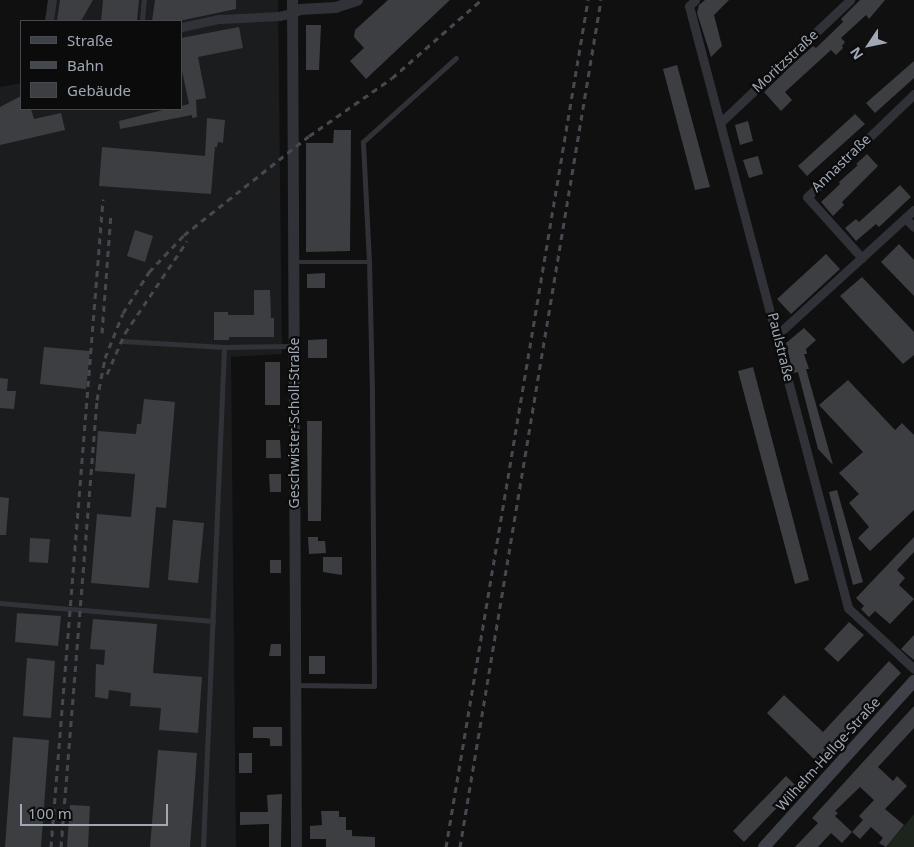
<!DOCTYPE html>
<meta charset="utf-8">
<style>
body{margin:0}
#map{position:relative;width:914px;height:847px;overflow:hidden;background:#101011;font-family:"Noto Sans",sans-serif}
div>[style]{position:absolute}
.built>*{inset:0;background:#1b1c1e}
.green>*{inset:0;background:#1c241c}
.building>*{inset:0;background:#3c3e42}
.service>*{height:4.5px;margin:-2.25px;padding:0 2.25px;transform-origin:2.25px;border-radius:2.25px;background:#303237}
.minor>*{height:9px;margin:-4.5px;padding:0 4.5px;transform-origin:4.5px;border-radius:4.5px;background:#303237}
.tertiary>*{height:11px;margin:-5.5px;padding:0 5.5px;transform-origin:5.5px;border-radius:5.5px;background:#303237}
.secondary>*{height:12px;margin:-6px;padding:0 6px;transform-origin:6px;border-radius:6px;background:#3e4147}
.rail>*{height:3px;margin-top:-1.5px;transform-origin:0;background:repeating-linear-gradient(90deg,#45484e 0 6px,transparent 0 11px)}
span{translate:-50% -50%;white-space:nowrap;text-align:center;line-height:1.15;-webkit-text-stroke:4.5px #0b0b0c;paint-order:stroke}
.street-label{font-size:14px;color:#9fa8b4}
.legend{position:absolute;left:20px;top:20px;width:162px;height:90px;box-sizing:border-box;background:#0b0b0c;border:1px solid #464a4f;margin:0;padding:6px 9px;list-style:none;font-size:15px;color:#9fa8b4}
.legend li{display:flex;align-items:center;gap:10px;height:25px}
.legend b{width:25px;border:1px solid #464a4f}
.north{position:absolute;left:844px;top:20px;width:50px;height:50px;-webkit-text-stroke:4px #0b0b0c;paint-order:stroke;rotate:236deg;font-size:14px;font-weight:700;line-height:20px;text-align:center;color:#9fa8b4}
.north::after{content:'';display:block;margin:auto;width:18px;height:22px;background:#9fa8b4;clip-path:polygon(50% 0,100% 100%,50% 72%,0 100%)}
.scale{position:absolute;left:20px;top:804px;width:148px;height:22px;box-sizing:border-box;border:2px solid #9fa8b4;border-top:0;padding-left:6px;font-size:15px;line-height:18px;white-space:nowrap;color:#9fa8b4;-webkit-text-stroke:4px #0b0b0c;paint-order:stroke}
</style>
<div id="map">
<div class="built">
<i style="clip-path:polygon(57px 0,278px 0,282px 354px,231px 357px,236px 847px,0 847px,0 87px,21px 83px,21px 109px,181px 109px,181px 21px,54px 21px)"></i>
</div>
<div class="green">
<i style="clip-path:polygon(914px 814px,914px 847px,886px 847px)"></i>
</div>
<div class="building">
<i style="clip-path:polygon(60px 0,93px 0,81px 21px,57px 21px)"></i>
<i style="clip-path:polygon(103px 0,139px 0,137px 21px,101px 21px)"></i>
<i style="clip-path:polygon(155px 0,236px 0,236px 9px,179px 21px,152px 21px)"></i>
<i style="clip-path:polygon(388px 0,450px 0,366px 79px,350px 61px,364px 48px,354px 37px,355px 30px)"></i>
<i style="clip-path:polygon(705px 0,729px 0,714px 15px,722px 46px,711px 57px,697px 13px,699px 5px)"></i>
<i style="clip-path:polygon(860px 0,885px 0,869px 19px,866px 15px,841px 38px,845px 42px,842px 46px,843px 48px,836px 55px,831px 50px,785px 92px,792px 100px,781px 111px,764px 92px,794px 63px,813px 46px,816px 48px,843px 22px,841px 19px)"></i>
<i style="clip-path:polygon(306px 25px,321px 25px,319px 70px,306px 70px)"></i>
<i style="clip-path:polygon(239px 27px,243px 48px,198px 57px,206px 98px,196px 100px,197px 117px,192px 118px,192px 115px,120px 129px,119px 121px,167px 109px,181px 109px,181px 106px,189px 104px,181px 66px,181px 38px)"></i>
<i style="clip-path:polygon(914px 61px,914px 78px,875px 113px,866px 103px)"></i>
<i style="clip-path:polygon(677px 65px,710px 187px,695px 190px,663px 69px)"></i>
<i style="clip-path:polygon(21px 96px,21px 109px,31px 109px,34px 119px,61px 113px,65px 130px,0 145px,0 107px)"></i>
<i style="clip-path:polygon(855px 114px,865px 124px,807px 176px,798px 166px)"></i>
<i style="clip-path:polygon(207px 118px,225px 120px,223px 143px,218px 142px,217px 147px,215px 147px,211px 194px,99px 186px,102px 147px,205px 156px)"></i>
<i style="clip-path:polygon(748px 121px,753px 141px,740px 145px,735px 125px)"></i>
<i style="clip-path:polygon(334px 130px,351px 130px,350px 251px,306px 252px,306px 143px,333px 143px)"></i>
<i style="clip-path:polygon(867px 154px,878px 166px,842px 202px,844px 205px,833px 216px,821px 202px,840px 184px,839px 182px,858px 165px,856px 164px)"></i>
<i style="clip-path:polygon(758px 156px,763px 174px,749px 178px,743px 160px)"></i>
<i style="clip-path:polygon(900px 185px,911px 197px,879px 227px,876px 224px,856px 241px,845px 228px,856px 219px,859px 222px)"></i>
<i style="clip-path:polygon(135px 230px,153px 236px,145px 262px,127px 256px)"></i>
<i style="clip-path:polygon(899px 244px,914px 260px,914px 296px,881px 262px)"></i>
<i style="clip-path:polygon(826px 254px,840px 269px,791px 314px,777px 299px)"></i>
<i style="clip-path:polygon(325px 273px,325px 288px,307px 288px,307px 274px)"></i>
<i style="clip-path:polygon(862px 277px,914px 332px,914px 355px,903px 364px,840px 296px)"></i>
<i style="clip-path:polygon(254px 290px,270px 290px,271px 318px,274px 318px,274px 337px,229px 337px,229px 340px,214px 340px,214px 312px,228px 312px,228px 315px,254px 315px)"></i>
<i style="clip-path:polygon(804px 328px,816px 340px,806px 349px,807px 354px,804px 354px,809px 369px,806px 369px,833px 465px,818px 449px,798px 372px,793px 373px,786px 343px)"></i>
<i style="clip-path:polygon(327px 339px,327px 358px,308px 358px,308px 340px)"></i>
<i style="clip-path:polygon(44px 347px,90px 351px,86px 389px,40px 384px)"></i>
<i style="clip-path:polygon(265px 362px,280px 362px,280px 405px,265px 405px)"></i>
<i style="clip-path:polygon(753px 367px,809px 580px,795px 584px,738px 371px)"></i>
<i style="clip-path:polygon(0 378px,8px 379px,7px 391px,16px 391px,14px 409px,0 408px)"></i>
<i style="clip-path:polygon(848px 380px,895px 430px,902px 423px,914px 435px,914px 510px,870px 551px,858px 538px,869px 527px,849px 503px,859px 494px,839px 473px,863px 452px,819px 405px)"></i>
<i style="clip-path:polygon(144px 399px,175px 402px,166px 508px,156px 507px,149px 588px,91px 583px,97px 514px,131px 517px,135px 474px,95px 471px,98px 431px,136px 434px,137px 424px,141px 424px)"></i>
<i style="clip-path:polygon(307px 421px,322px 421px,321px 521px,308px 521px)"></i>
<i style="clip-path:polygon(266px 440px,280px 440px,281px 458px,266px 458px)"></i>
<i style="clip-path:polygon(269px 474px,281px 474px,281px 492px,270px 492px)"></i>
<i style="clip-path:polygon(837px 490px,863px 582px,853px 585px,829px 492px)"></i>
<i style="clip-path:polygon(0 497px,9px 498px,6px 535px,0 535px)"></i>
<i style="clip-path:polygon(173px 520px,204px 523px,198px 583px,168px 580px)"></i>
<i style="clip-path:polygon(308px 537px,318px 537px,318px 541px,325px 541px,326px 553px,309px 554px)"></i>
<i style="clip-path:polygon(914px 537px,914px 552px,897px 570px,905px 578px,899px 585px,914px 599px,890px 624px,875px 611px,869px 617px,861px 609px,864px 606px,856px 598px)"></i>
<i style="clip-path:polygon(30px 538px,50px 539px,48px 563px,29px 562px)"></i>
<i style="clip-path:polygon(323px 557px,342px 557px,342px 575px,323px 572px)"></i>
<i style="clip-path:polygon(270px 560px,281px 560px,281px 573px,270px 573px)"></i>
<i style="clip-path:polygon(17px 613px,61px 616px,58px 646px,15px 642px)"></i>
<i style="clip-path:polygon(93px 619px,157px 624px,153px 673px,202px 677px,198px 733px,159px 730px,161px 708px,130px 706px,131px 693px,109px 690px,108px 699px,95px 697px,96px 664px,104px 665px,105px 650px,90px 649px)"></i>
<i style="clip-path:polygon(849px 622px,864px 635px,838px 662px,824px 649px)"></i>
<i style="clip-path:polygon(914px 635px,914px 660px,901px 649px)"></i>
<i style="clip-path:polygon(271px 644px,281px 644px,281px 656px,269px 656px)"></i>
<i style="clip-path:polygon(309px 656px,325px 656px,325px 674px,309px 674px)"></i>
<i style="clip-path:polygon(27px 658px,55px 661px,51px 718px,23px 716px)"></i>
<i style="clip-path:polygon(889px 661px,901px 673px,817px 762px,767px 713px,784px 695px,823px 732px)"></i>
<i style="clip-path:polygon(914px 706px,914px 728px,878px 767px,893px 781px,897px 776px,907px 786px,885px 809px,904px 825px,886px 847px,879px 843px,883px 838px,871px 827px,860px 839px,852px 832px,863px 820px,859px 816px,874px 800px,860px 787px,835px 811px,838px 813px,835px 816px,852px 832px,842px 843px,831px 833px,818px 847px,795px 847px,818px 823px,812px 818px)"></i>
<i style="clip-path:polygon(253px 727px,282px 727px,282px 746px,270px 746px,270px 739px,267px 738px,253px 738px)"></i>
<i style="clip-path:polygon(13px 737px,49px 740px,41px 847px,5px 847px)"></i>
<i style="clip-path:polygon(158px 750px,197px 753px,190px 847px,150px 847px)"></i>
<i style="clip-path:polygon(239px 753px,252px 753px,252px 773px,239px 773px)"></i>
<i style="clip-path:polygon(786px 776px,797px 787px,744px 842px,733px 831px)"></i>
<i style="clip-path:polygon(282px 794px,281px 847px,269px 847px,269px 824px,240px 825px,240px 812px,268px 812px,267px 795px)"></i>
<i style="clip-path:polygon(70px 805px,90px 806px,88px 847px,67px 847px)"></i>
<i style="clip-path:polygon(321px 811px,339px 811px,339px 817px,346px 817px,346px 830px,352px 830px,352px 836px,375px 837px,375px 847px,326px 847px,326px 839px,310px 839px,310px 826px,322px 825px)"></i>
</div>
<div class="service">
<i style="left:142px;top:21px;width:21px;rotate:-85deg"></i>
<i style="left:294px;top:262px;width:75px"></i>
<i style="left:369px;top:262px;width:120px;rotate:-92.9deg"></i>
<i style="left:363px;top:142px;width:125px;rotate:-42.1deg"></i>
<i style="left:123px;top:341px;width:101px;rotate:3.4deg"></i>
<i style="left:224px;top:347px;width:68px;rotate:-0.8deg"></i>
<i style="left:0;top:603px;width:214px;rotate:4.8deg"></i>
<i style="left:295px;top:685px;width:79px;rotate:0.7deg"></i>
<i style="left:374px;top:686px;width:293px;rotate:-90.4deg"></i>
<i style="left:372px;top:393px;width:131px;rotate:-91.3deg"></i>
<i style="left:203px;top:847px;width:500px;rotate:-87.59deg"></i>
</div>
<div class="minor">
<i style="left:695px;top:0;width:8px;rotate:135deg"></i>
<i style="left:689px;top:6px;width:623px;rotate:75.2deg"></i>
<i style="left:848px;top:608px;width:90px;rotate:42.7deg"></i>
<i style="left:49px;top:21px;width:21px;rotate:-82deg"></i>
<i style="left:181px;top:27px;width:40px;rotate:-12deg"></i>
<i style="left:220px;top:19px;width:59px;rotate:-2.9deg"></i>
<i style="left:279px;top:16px;width:13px;rotate:-13deg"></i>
<i style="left:721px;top:122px;width:178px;rotate:-43.4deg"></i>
<i style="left:905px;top:218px;width:13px;rotate:45deg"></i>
<i style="left:862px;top:258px;width:82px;rotate:-132deg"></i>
<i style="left:807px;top:197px;width:149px;rotate:-43.9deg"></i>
<i style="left:778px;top:334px;width:184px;rotate:-42.4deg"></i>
</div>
<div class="tertiary">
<i style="left:292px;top:0;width:847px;rotate:89.73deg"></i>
<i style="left:292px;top:13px;width:8px;rotate:-30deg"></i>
<i style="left:299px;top:9px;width:36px;rotate:-3deg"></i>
<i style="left:335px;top:7px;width:23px;rotate:-18deg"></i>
</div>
<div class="secondary">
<i style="left:764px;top:847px;width:224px;rotate:-47.9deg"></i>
</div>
<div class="rail">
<i style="left:102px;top:333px;width:121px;rotate:-85.7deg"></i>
<i style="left:107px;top:374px;width:45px;rotate:-66.3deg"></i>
<i style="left:125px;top:333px;width:111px;rotate:-56deg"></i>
<i style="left:51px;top:847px;width:650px;rotate:-85.41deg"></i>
<i style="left:61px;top:847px;width:448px;rotate:-85.4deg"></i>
<i style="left:97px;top:400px;width:43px;rotate:-79.2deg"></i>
<i style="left:105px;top:358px;width:48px;rotate:-68.2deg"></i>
<i style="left:123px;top:313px;width:49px;rotate:-57.6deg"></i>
<i style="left:149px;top:272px;width:51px;rotate:-46.6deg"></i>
<i style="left:184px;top:235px;width:159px;rotate:-38.4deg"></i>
<i style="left:309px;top:136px;width:101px;rotate:-34.9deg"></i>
<i style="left:392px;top:78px;width:118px;rotate:-41.2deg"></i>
<i style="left:446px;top:847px;width:859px;rotate:-80.48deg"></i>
<i style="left:460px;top:847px;width:859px;rotate:-80.55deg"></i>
</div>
<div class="street-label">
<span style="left:785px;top:61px;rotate:-43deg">Moritzstraße</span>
<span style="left:841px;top:163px;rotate:-44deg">Annastraße</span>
<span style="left:781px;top:347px;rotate:76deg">Paulstraße</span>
<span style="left:294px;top:423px;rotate:-90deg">Geschwister-Scholl-Straße</span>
<span style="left:828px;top:754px;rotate:-48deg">Wilhelm-Hellge-Straße</span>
</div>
<ul class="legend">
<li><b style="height:6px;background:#3e4147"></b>Straße</li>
<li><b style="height:6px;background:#45484e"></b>Bahn</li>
<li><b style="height:14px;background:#3c3e42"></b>Gebäude</li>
</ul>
<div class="north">N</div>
<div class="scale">100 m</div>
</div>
